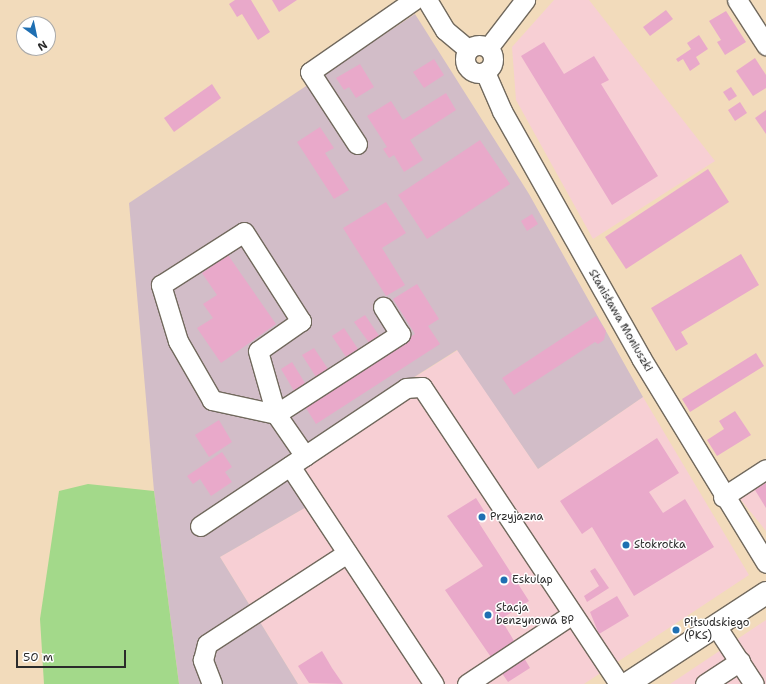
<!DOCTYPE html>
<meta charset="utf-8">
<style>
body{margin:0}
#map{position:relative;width:766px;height:684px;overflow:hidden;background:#f2dbbb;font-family:"Shantell Sans",sans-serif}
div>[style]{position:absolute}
.built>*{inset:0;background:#f7cfd4}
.industrial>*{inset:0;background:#d2bdc8}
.green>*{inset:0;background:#a3d98a}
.building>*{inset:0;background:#e9a9ca}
.roads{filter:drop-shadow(1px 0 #71695d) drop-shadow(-1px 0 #71695d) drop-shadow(0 1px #71695d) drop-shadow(0 -1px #71695d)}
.minor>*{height:19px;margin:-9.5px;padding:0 9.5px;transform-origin:9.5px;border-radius:9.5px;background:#fff}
.minor>.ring{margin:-9.5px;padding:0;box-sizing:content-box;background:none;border:19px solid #fff;border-radius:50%}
.major>*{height:22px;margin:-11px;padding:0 11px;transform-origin:11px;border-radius:11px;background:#fff}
.dots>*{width:11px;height:11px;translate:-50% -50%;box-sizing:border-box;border:2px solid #fff;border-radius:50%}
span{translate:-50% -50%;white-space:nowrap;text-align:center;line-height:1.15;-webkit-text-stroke:3px #fff;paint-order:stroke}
.street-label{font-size:11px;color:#2b2b2b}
.poi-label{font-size:11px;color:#2b2b2b}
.left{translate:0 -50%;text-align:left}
.north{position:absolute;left:16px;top:16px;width:40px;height:40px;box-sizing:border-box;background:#fff;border:1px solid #aaa;border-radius:50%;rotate:147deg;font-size:11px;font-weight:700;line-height:16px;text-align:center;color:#2b2b2b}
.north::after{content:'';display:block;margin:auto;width:14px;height:18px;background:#1f6fb2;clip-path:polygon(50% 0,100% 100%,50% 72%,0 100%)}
.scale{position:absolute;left:16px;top:650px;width:110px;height:18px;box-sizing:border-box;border:2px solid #2b2b2b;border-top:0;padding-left:5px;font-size:12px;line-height:14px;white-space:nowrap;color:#2b2b2b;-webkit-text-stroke:3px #fff;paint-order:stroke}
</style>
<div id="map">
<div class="built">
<i style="clip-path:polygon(554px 0,589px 0,715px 161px,593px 239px,516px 100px,512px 47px)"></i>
<i style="clip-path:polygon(458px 350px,538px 469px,643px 397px,749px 575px,584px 684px,298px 684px,220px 557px,308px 506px,280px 462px)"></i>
<i style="clip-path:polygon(766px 460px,766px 531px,728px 484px)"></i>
<i style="clip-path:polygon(766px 620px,766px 684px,670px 684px)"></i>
</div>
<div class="industrial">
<i style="clip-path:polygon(415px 14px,529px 194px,643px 397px,538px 469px,457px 350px,280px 462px,308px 506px,220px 557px,298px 684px,179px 684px,154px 491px,129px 203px)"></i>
</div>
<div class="green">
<i style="clip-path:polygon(88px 484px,154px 491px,179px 684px,44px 684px,40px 619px,59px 491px)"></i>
</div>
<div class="building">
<i style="clip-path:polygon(235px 0,251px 0,270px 32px,258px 40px,242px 14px,237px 17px,229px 4px)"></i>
<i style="clip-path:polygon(272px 0,297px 0,279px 12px)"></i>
<i style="clip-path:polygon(666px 10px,673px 19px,650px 36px,643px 27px)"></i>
<i style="clip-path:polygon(726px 11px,746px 42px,725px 55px,717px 42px,721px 40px,709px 21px)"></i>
<i style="clip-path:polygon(699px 35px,708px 49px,696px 57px,700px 64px,690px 71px,683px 59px,678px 62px,676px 59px,691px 49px,687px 43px)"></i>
<i style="clip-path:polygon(544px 42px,564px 74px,594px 56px,609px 80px,601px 84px,658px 176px,612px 205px,521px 56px)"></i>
<i style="clip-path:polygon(755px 58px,766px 75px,766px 88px,753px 96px,736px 71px)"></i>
<i style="clip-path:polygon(434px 59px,444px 75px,424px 88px,413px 72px)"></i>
<i style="clip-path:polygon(360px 64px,374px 87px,356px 98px,349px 87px,344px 90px,336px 78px)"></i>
<i style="clip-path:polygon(212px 84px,221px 98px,174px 132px,164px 118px)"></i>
<i style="clip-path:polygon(731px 87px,737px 96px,729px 101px,723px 92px)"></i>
<i style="clip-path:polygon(446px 93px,456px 110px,410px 140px,423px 160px,404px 172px,394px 155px,389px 158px,383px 149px,387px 147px,367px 116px,391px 101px,403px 120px)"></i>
<i style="clip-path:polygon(740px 102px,747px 113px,735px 121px,728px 110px)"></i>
<i style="clip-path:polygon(766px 110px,766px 134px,755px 118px)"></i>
<i style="clip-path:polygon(320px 127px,334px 148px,325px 153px,349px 190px,334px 199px,297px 142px)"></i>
<i style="clip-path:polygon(480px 140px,510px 184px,427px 239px,398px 195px)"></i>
<i style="clip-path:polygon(708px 169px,729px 202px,626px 269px,605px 237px)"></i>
<i style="clip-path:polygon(386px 202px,406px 233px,382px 248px,405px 285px,386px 296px,343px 228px)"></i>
<i style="clip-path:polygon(532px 214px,538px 224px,527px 231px,521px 221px)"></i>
<i style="clip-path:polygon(741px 254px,759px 285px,681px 332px,688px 344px,676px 351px,651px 308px)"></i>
<i style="clip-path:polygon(228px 255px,276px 324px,221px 363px,197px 328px,213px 318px,203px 304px,217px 295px,202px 273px)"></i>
<i style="clip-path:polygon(417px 284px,439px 319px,428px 326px,440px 344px,316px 424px,304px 405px,415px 334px,393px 299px)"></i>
<i style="clip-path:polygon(365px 315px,380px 337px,370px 344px,354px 322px)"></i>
<i style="clip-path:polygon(596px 316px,606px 331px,604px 340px,598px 344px,595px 342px,514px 395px,502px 378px)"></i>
<i style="clip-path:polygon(344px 328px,358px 349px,346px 357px,332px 336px)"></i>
<i style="clip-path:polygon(314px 348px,328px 369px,316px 377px,302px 355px)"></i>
<i style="clip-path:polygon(756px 353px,764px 366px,690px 412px,682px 399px)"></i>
<i style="clip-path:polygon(292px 362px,305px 383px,294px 391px,281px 369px)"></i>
<i style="clip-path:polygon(735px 411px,751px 435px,717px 456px,707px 440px,724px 429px,719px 421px)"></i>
<i style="clip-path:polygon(219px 420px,232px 442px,209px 457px,195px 435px)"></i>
<i style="clip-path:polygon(657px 438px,679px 473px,649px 492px,663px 513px,685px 499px,714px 547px,634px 596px,592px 527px,582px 534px,560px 501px)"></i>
<i style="clip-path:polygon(222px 452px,232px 467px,225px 472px,232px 482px,211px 496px,200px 479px,193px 484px,187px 476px)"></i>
<i style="clip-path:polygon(766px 483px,766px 508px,755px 490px)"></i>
<i style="clip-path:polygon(476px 498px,488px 517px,479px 523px,529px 601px,501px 619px,530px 668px,508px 682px,445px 590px,483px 566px,447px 516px)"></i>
<i style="clip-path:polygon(595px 568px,609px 588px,587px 602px,584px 596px,599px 586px,590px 571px)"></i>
<i style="clip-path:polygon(617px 596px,629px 616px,599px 634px,590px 612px)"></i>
<i style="clip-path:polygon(322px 651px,332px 668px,343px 684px,309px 683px,298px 666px)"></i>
</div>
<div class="roads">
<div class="minor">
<i style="left:427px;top:0;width:35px;rotate:59deg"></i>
<i style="left:445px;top:30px;width:30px;rotate:40deg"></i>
<i style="left:737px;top:0;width:54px;rotate:57.2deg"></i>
<i class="ring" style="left:465px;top:45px;width:9px;height:9px"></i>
<i style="left:488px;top:48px;width:61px;rotate:-52.4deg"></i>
<i style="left:485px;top:72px;width:43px;rotate:66.4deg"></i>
<i style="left:502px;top:111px;width:283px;rotate:60.6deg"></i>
<i style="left:641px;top:358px;width:240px;rotate:58.6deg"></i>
<i style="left:357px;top:144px;width:86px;rotate:-123.1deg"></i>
<i style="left:310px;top:72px;width:126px;rotate:-34.7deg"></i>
<i style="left:244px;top:232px;width:106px;rotate:57.4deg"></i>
<i style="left:301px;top:321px;width:52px;rotate:145.1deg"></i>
<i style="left:258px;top:351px;width:66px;rotate:74.1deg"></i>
<i style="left:276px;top:414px;width:66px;rotate:-167.7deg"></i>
<i style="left:212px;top:400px;width:68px;rotate:-120deg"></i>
<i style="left:178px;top:341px;width:59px;rotate:-106.9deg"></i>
<i style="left:161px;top:285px;width:98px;rotate:-32.6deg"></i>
<i style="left:305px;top:456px;width:51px;rotate:-124.6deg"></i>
<i style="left:276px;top:414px;width:148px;rotate:-32.8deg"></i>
<i style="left:400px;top:334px;width:32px;rotate:-122deg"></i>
<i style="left:290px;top:466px;width:261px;rotate:56.6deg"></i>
<i style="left:723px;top:497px;width:51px;rotate:-33.1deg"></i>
<i style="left:200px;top:526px;width:248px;rotate:-33.8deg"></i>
<i style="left:406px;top:388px;width:16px;rotate:-4deg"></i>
<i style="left:422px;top:387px;width:356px;rotate:56.4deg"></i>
<i style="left:716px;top:626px;width:69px;rotate:56.8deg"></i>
<i style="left:212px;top:684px;width:26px;rotate:-111deg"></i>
<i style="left:203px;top:660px;width:16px;rotate:-76deg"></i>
<i style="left:207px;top:644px;width:167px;rotate:-33deg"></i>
<i style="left:467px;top:684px;width:125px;rotate:-33.6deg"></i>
<i style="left:705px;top:684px;width:42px;rotate:-33.3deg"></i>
</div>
<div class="major">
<i style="left:627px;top:684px;width:166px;rotate:-33.2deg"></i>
</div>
</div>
<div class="dots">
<i style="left:482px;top:517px;background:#1f6fb2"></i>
<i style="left:626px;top:545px;background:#1f6fb2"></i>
<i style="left:504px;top:580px;background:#1f6fb2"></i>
<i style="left:488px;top:615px;background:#1f6fb2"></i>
<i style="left:676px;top:630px;background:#1f6fb2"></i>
</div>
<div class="street-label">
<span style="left:620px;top:321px;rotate:60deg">Stanisława Moniuszki</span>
</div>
<div class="poi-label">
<span class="left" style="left:490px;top:517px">Przyjazna</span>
<span class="left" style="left:634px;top:545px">Stokrotka</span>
<span class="left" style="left:512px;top:580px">Eskulap</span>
<span class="left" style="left:496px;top:615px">Stacja<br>benzynowa BP</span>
<span class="left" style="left:684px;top:630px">Piłsudskiego<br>(PKS)</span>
</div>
<div class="north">N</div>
<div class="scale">50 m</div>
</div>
